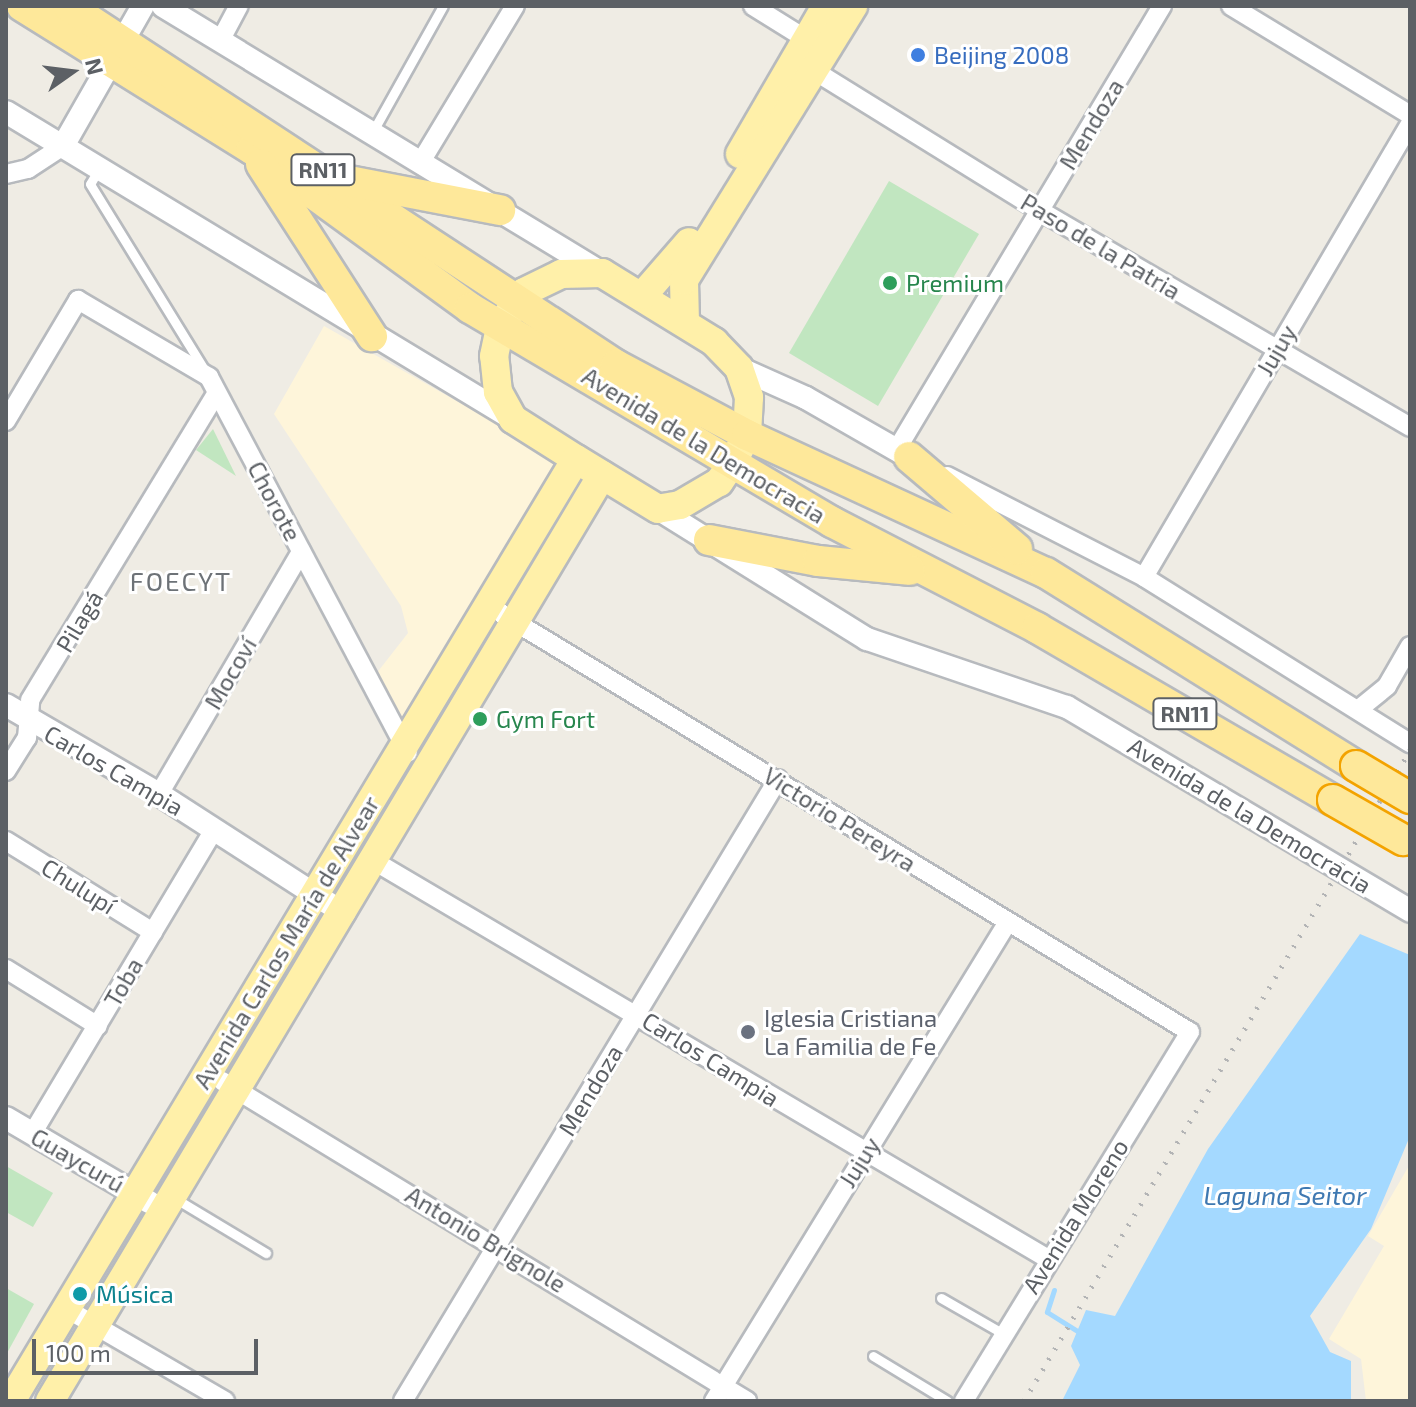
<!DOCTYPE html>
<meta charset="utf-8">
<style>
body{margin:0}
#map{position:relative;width:1416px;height:1407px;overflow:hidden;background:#efece4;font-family:"Exo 2",sans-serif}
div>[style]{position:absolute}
.commercial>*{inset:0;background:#fef5da}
.green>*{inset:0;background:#c1e6c0}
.water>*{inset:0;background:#a4d9ff}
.stream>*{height:5px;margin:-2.5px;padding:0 2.5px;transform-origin:2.5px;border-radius:2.5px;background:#a4d9ff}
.roads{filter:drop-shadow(2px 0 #b7babe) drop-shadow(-2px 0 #b7babe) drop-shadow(0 2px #b7babe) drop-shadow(0 -2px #b7babe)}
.service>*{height:9px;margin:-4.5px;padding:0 4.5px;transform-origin:4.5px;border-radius:4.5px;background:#fff}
.minor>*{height:18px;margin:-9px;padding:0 9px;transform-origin:9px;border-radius:9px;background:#fff}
.tertiary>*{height:22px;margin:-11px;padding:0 11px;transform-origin:11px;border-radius:11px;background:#fff}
.primary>*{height:28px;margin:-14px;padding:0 14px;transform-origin:14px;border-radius:14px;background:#fff0a9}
.trunk>*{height:30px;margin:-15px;padding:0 15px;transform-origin:15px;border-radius:15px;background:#fee89a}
.rail>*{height:5px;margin-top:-2.5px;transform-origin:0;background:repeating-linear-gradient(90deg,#b3b4b5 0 2px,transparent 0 12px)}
.bridges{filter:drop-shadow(2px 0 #f3a300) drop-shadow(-2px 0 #f3a300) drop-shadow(0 2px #f3a300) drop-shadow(0 -2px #f3a300)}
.trunk-bridge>*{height:30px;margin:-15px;padding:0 15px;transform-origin:15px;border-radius:15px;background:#fee89a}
.dots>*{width:22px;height:22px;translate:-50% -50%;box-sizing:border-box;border:4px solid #fff;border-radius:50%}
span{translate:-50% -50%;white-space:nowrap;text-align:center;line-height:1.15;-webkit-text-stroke:6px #fff;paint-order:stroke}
.shield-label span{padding:2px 6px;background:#fff;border:2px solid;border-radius:6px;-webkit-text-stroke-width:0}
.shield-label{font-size:22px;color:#5c6065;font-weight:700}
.shop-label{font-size:24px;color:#366cbe}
.left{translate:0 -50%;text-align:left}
.street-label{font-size:24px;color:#5c6065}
.leisure-label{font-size:24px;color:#27864d}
.worship-label{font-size:24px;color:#5b616d}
.culture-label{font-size:24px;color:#0d838f}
.neighbourhood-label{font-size:26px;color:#6d7277;letter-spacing:2px}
.water-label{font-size:26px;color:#3f79b2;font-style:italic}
.frame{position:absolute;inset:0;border:8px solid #5c6065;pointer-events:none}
.north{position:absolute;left:32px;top:32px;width:80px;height:80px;-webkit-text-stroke:6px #fff;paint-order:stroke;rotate:76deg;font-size:22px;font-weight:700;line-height:32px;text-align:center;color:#5c6065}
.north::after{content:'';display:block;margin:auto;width:28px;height:36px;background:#5c6065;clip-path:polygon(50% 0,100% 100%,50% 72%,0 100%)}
.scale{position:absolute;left:32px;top:1339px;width:226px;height:36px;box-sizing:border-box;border:4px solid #5c6065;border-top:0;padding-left:10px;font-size:24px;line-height:28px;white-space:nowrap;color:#5c6065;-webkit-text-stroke:6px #fff;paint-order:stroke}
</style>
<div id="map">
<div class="commercial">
<i style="clip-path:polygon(324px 326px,559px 459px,403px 720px,376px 674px,408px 633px,401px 606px,274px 414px)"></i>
<i style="clip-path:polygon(1410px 1164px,1410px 1401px,1366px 1401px,1361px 1359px,1329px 1339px,1384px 1246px,1368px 1236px)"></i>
</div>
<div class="green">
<i style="clip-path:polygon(889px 181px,979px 234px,878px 406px,789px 353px)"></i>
<i style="clip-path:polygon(213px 429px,236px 476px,196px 450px)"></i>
<i style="clip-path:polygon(6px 1166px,53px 1193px,33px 1227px,6px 1212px)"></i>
<i style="clip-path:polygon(6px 1288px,34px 1304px,6px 1355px)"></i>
</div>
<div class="water">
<i style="clip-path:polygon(1360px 934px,1410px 955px,1410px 1136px,1371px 1229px,1310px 1316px,1330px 1352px,1351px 1361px,1351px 1401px,1062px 1401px,1080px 1365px,1071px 1346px,1086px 1310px,1115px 1316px,1208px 1149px)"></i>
</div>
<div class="stream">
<i style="left:1054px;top:1290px;width:23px;rotate:108deg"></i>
<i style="left:1047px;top:1312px;width:36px;rotate:32deg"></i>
</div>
<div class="roads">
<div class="service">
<i style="left:373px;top:131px;width:143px;rotate:-60.8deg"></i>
<i style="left:99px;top:169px;width:17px;rotate:121deg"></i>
<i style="left:90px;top:184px;width:220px;rotate:58.4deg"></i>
<i style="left:176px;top:1199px;width:105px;rotate:31deg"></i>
<i style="left:941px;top:1298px;width:70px;rotate:29.8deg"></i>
<i style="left:873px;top:1356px;width:87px;rotate:31.3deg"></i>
</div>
<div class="minor">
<i style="left:753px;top:6px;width:62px;rotate:31.9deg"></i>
<i style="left:1231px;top:6px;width:210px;rotate:31.3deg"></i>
<i style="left:220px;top:41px;width:40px;rotate:-62deg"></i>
<i style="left:805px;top:65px;width:275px;rotate:31.8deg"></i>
<i style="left:1039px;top:210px;width:430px;rotate:30.3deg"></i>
<i style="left:422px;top:160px;width:180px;rotate:-58.9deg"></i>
<i style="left:6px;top:174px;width:23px;rotate:-13deg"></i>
<i style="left:28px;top:169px;width:42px;rotate:-33.3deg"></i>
<i style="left:6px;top:421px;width:141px;rotate:-59.2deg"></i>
<i style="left:78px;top:300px;width:152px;rotate:30.4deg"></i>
<i style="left:209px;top:377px;width:425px;rotate:62.1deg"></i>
<i style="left:897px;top:449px;width:516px;rotate:-59.11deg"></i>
<i style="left:947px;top:476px;width:221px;rotate:27.1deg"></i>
<i style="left:1144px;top:577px;width:314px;rotate:32deg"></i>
<i style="left:1144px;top:577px;width:525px;rotate:-59.58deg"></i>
<i style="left:489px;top:606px;width:820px;rotate:31.29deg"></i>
<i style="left:1190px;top:1032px;width:433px;rotate:121.5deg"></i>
<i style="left:1359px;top:709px;width:36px;rotate:-39deg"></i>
<i style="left:1387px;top:686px;width:46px;rotate:-60.1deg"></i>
<i style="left:6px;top:771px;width:39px;rotate:-58deg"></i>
<i style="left:27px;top:738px;width:38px;rotate:-85deg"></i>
<i style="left:30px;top:700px;width:359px;rotate:-58.7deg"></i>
<i style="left:159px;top:794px;width:281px;rotate:-59.6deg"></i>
<i style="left:6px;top:841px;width:173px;rotate:31.8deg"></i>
<i style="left:374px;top:861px;width:783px;rotate:30.56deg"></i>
<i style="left:6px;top:969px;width:108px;rotate:31.8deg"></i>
<i style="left:222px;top:1081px;width:615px;rotate:31.36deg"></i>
<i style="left:32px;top:1134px;width:354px;rotate:-59.1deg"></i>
<i style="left:67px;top:1309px;width:183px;rotate:30.2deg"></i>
<i style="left:403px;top:1401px;width:726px;rotate:-58.91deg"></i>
<i style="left:714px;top:1401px;width:558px;rotate:-58.47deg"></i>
</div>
<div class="tertiary">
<i style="left:163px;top:6px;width:514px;rotate:31.31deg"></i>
<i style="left:6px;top:112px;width:593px;rotate:31.2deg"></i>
<i style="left:63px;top:146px;width:161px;rotate:-60.3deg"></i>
<i style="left:739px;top:368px;width:73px;rotate:24.1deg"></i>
<i style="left:806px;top:398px;width:119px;rotate:29.8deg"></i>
<i style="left:658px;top:509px;width:246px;rotate:31.9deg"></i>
<i style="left:867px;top:639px;width:211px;rotate:18.8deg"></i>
<i style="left:1067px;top:707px;width:399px;rotate:30.7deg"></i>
<i style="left:6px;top:705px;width:177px;rotate:30.2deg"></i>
<i style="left:159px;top:794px;width:220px;rotate:32.8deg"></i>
<i style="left:6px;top:1118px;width:166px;rotate:30.4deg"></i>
</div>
<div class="primary">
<i style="left:740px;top:154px;width:171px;rotate:-59.8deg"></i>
<i style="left:602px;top:273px;width:132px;rotate:31.6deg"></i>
<i style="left:714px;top:342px;width:36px;rotate:46deg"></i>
<i style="left:739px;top:368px;width:31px;rotate:71deg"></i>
<i style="left:749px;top:397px;width:38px;rotate:93deg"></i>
<i style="left:747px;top:435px;width:32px;rotate:118deg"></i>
<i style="left:732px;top:463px;width:23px;rotate:124deg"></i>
<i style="left:719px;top:482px;width:45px;rotate:149.5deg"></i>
<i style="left:680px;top:505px;width:22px;rotate:170deg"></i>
<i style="left:658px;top:509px;width:96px;rotate:-148.6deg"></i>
<i style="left:576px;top:459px;width:75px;rotate:-147.6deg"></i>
<i style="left:513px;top:419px;width:31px;rotate:-119deg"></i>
<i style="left:498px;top:392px;width:36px;rotate:-96deg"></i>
<i style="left:494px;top:356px;width:33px;rotate:-78deg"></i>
<i style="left:501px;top:324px;width:39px;rotate:-54deg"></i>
<i style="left:524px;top:292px;width:41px;rotate:-25.9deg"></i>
<i style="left:561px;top:274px;width:41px;rotate:-1.4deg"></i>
<i style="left:643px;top:295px;width:70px;rotate:-49deg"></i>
<i style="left:685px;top:322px;width:42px;rotate:-91.4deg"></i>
<i style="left:684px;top:280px;width:322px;rotate:-58.3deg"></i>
<i style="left:11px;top:1401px;width:1098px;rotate:-59.05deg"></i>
<i style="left:50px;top:1401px;width:1078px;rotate:-59.2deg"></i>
</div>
<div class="trunk">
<i style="left:22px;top:6px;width:271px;rotate:31.9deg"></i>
<i style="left:252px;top:149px;width:270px;rotate:36.1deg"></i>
<i style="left:470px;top:308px;width:421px;rotate:30.6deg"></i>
<i style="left:832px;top:522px;width:231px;rotate:27.3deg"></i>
<i style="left:1037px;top:628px;width:342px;rotate:30.2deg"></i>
<i style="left:68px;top:6px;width:655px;rotate:33.23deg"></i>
<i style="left:616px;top:365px;width:149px;rotate:28.1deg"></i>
<i style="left:747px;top:435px;width:329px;rotate:24.8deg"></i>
<i style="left:1046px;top:573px;width:365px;rotate:31.9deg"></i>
<i style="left:261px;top:164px;width:205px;rotate:57.2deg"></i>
<i style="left:349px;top:181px;width:154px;rotate:10.9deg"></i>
<i style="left:909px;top:457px;width:142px;rotate:40.4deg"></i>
<i style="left:709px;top:540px;width:111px;rotate:10.9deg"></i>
<i style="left:818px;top:561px;width:92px;rotate:5.6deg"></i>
</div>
</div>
<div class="rail">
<i style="left:1024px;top:1401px;width:757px;rotate:-59.33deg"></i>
</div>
<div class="bridges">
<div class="trunk-bridge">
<i style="left:1356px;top:766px;width:63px;rotate:30.7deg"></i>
<i style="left:1333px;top:800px;width:81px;rotate:29.7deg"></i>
</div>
</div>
<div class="dots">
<i style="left:918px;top:55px;background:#3f7fe0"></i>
<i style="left:890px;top:283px;background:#2e9e5b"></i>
<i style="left:480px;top:719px;background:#2e9e5b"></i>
<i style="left:748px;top:1032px;background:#6b7280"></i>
<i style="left:80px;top:1294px;background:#0f9aa8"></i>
</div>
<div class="shield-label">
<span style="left:323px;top:170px">RN11</span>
<span style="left:1185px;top:714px">RN11</span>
</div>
<div class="shop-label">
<span class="left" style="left:934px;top:55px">Beijing 2008</span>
</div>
<div class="street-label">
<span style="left:1091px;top:124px;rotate:-59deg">Mendoza</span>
<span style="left:1101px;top:246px;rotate:31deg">Paso de la Patria</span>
<span style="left:1276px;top:350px;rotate:-60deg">Jujuy</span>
<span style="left:704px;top:445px;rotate:31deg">Avenida de la Democracia</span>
<span style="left:275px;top:501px;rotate:62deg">Chorote</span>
<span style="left:79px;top:621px;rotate:-59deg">Pilagá</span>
<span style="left:230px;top:673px;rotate:-60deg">Mocoví</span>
<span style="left:114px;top:770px;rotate:30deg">Carlos Campia</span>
<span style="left:1250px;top:815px;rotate:31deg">Avenida de la Democracia</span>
<span style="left:840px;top:819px;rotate:32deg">Victorio Pereyra</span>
<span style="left:79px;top:886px;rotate:32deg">Chulupí</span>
<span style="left:286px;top:942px;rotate:-59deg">Avenida Carlos María de Alvear</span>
<span style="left:123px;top:982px;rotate:-60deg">Toba</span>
<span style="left:711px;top:1059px;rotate:32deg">Carlos Campia</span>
<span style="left:590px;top:1090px;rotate:-59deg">Mendoza</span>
<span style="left:78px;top:1160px;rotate:30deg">Guaycurú</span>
<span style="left:859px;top:1162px;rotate:-58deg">Jujuy</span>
<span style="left:1075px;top:1216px;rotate:-58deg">Avenida Moreno</span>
<span style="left:486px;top:1239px;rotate:31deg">Antonio Brignole</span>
</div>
<div class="leisure-label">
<span class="left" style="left:906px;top:283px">Premium</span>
<span class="left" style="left:496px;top:719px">Gym Fort</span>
</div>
<div class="worship-label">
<span class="left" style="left:764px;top:1032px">Iglesia Cristiana<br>La Familia de Fe</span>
</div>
<div class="culture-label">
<span class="left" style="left:96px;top:1294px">Música</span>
</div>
<div class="neighbourhood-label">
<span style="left:181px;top:581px">FOECYT</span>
</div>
<div class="water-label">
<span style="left:1285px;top:1195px">Laguna Seitor</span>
</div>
<div class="frame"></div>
<div class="north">N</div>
<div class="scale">100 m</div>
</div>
